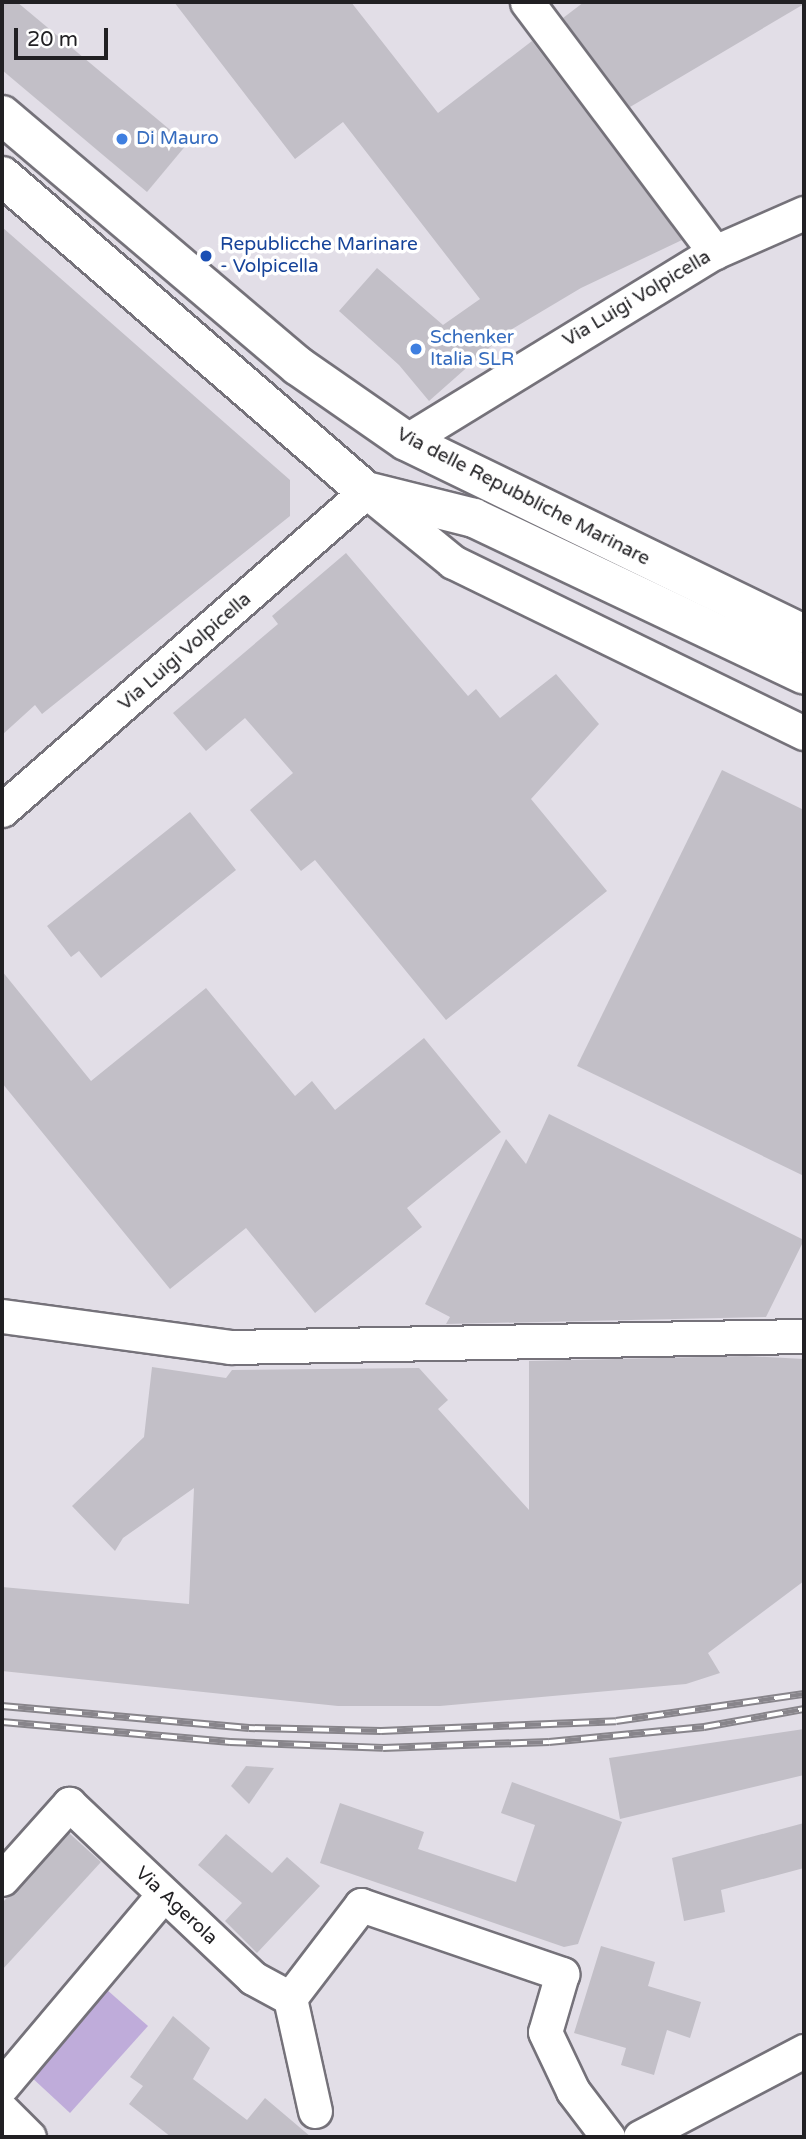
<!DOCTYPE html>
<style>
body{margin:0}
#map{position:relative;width:806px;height:2139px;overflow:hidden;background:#e2dee7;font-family:"Varela Round",sans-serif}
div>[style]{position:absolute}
.green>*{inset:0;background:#bfacda}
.building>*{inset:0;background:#c2bfc7}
.roads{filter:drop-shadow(2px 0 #75727a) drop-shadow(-2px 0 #75727a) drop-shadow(0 2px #75727a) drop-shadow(0 -2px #75727a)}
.street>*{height:33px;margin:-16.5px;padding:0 16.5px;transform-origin:16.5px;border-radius:16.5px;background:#fff}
.secondary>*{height:38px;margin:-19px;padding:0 19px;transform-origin:19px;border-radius:19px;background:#fff}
.rail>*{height:8px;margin-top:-4px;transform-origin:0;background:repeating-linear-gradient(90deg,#fff 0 16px,#88858b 0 32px);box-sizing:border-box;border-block:2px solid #88858b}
.dots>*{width:19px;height:19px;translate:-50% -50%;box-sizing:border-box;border:4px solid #fff;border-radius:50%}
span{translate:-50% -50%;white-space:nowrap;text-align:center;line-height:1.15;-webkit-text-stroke:7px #fff;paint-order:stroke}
.shop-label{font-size:19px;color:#366cbe}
.left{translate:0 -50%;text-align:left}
.transit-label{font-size:19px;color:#164399}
.street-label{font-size:19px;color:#212023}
.frame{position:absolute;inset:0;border:4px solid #212023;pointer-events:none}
.scale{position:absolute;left:14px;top:28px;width:94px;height:32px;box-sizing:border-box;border:4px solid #212023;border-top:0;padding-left:9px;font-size:21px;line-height:24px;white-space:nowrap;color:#212023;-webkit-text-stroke:5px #fff;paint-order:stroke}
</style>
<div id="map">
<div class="green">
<i style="clip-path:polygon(106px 1989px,148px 2026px,70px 2113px,29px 2075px)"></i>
</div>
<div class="building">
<i style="clip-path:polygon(2px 2px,17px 2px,187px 144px,147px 192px,2px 70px)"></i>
<i style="clip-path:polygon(174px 2px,351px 2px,438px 113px,532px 41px,682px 240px,581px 288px,507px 332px,429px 401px,399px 365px,339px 311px,377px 268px,443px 325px,480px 299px,343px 122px,295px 159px)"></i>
<i style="clip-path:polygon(584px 2px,804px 2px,804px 4px,630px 107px,563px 18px)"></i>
<i style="clip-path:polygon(2px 227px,290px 480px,290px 516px,42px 714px,35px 705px,2px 735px)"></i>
<i style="clip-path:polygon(346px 553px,468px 696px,476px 689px,500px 718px,556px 674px,599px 724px,531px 799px,607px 891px,446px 1020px,315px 860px,301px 871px,250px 810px,293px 773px,245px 718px,206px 751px,173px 713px,278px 624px,272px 616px)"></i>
<i style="clip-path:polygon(722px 770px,804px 810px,804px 1176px,577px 1066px)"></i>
<i style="clip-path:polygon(190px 812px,236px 870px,101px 978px,79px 951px,71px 957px,47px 926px)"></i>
<i style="clip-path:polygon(2px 971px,91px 1081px,206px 988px,295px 1096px,312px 1081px,335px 1110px,424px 1038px,501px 1132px,407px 1208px,422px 1227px,315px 1313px,246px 1228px,170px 1289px,2px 1083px)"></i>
<i style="clip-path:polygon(549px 1114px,804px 1240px,766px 1317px,446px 1324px,450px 1317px,425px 1304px,506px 1139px,526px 1164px)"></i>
<i style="clip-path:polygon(746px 1356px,804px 1359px,804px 1581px,708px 1653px,720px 1673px,686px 1684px,440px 1706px,338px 1706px,2px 1671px,2px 1587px,189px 1604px,194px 1488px,123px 1538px,115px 1551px,72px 1506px,144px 1437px,152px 1367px,226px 1378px,232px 1370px,419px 1368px,448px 1400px,438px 1409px,529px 1510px,529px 1361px)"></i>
<i style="clip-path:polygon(804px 1729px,804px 1775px,620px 1819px,609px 1758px)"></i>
<i style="clip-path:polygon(246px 1766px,274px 1768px,249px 1804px,231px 1786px)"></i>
<i style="clip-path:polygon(512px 1782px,622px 1822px,578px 1944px,564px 1947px,320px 1863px,340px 1803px,424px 1832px,418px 1849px,516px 1882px,535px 1825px,501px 1813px)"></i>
<i style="clip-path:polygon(804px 1823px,804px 1868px,721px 1890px,725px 1912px,684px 1921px,672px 1858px)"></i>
<i style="clip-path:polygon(69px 1833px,101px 1862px,2px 1970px,2px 1903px)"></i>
<i style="clip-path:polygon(226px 1834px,272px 1873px,287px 1857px,320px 1886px,257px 1953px,225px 1921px,242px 1903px,198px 1865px)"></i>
<i style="clip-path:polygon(601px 1946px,655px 1962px,648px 1986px,701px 2002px,690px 2038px,667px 2030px,654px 2075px,621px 2065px,626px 2048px,574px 2033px)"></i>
<i style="clip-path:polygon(173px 2016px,210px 2048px,193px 2079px,247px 2120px,265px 2098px,311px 2137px,171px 2137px,129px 2104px,143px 2086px,130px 2077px)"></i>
</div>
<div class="roads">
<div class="street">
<i style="left:527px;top:2px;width:313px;rotate:53.1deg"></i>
<i style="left:406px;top:441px;width:362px;rotate:-31.5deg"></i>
<i style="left:715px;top:252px;width:97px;rotate:-23.7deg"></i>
<i style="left:2px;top:810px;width:484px;rotate:-41.2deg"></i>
<i style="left:366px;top:491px;width:112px;rotate:39.2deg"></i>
<i style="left:453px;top:562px;width:390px;rotate:26deg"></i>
<i style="left:2px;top:1316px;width:230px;rotate:7.7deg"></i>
<i style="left:230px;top:1347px;width:574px;rotate:-1.1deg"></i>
<i style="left:2px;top:1879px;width:101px;rotate:-48.2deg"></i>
<i style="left:69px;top:1804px;width:253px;rotate:43.4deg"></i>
<i style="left:253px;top:1978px;width:42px;rotate:28.4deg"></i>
<i style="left:2px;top:2086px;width:250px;rotate:-49.9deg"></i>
<i style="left:2px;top:2110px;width:38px;rotate:45deg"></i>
<i style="left:315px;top:2111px;width:116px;rotate:-102.5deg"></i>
<i style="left:290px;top:1998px;width:117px;rotate:-52.6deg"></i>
<i style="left:361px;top:1905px;width:213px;rotate:18.9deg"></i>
<i style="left:562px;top:1974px;width:60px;rotate:106.3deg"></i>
<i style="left:545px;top:2032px;width:65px;rotate:64.6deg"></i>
<i style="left:573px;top:2091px;width:58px;rotate:52.7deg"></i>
<i style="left:640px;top:2137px;width:185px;rotate:-27.7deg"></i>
</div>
<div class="secondary">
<i style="left:2px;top:115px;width:388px;rotate:40.3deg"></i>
<i style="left:298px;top:366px;width:131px;rotate:34.8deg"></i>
<i style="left:406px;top:441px;width:442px;rotate:25.9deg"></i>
<i style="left:2px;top:176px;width:481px;rotate:40.9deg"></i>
<i style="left:366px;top:491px;width:111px;rotate:14deg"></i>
<i style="left:474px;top:518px;width:365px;rotate:25.4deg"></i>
</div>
</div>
<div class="rail">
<i style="left:2px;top:1706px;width:248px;rotate:5.1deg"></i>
<i style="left:249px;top:1728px;width:132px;rotate:1.3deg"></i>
<i style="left:381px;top:1731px;width:235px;rotate:-2.4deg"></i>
<i style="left:616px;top:1721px;width:190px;rotate:-8.2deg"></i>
<i style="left:2px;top:1722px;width:229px;rotate:5deg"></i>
<i style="left:230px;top:1742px;width:153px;rotate:2.2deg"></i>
<i style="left:383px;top:1748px;width:166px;rotate:-2.1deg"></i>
<i style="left:549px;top:1742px;width:156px;rotate:-5.5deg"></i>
<i style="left:704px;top:1727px;width:102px;rotate:-10.2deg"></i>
</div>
<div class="dots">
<i style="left:122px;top:139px;background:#3f7fe0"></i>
<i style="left:206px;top:256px;background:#1a4fb4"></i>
<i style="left:416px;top:349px;background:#3f7fe0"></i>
</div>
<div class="shop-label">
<span class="left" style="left:136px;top:139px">Di Mauro</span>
<span class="left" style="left:430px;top:349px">Schenker<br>Italia SLR</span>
</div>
<div class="transit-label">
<span class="left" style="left:220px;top:256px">Republicche Marinare<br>- Volpicella</span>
</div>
<div class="street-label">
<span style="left:637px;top:299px;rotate:-31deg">Via Luigi Volpicella</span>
<span style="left:523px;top:497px;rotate:27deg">Via delle Repubbliche Marinare</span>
<span style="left:185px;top:652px;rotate:-41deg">Via Luigi Volpicella</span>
<span style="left:176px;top:1906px;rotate:43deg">Via Agerola</span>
</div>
<div class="frame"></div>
<div class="scale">20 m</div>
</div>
